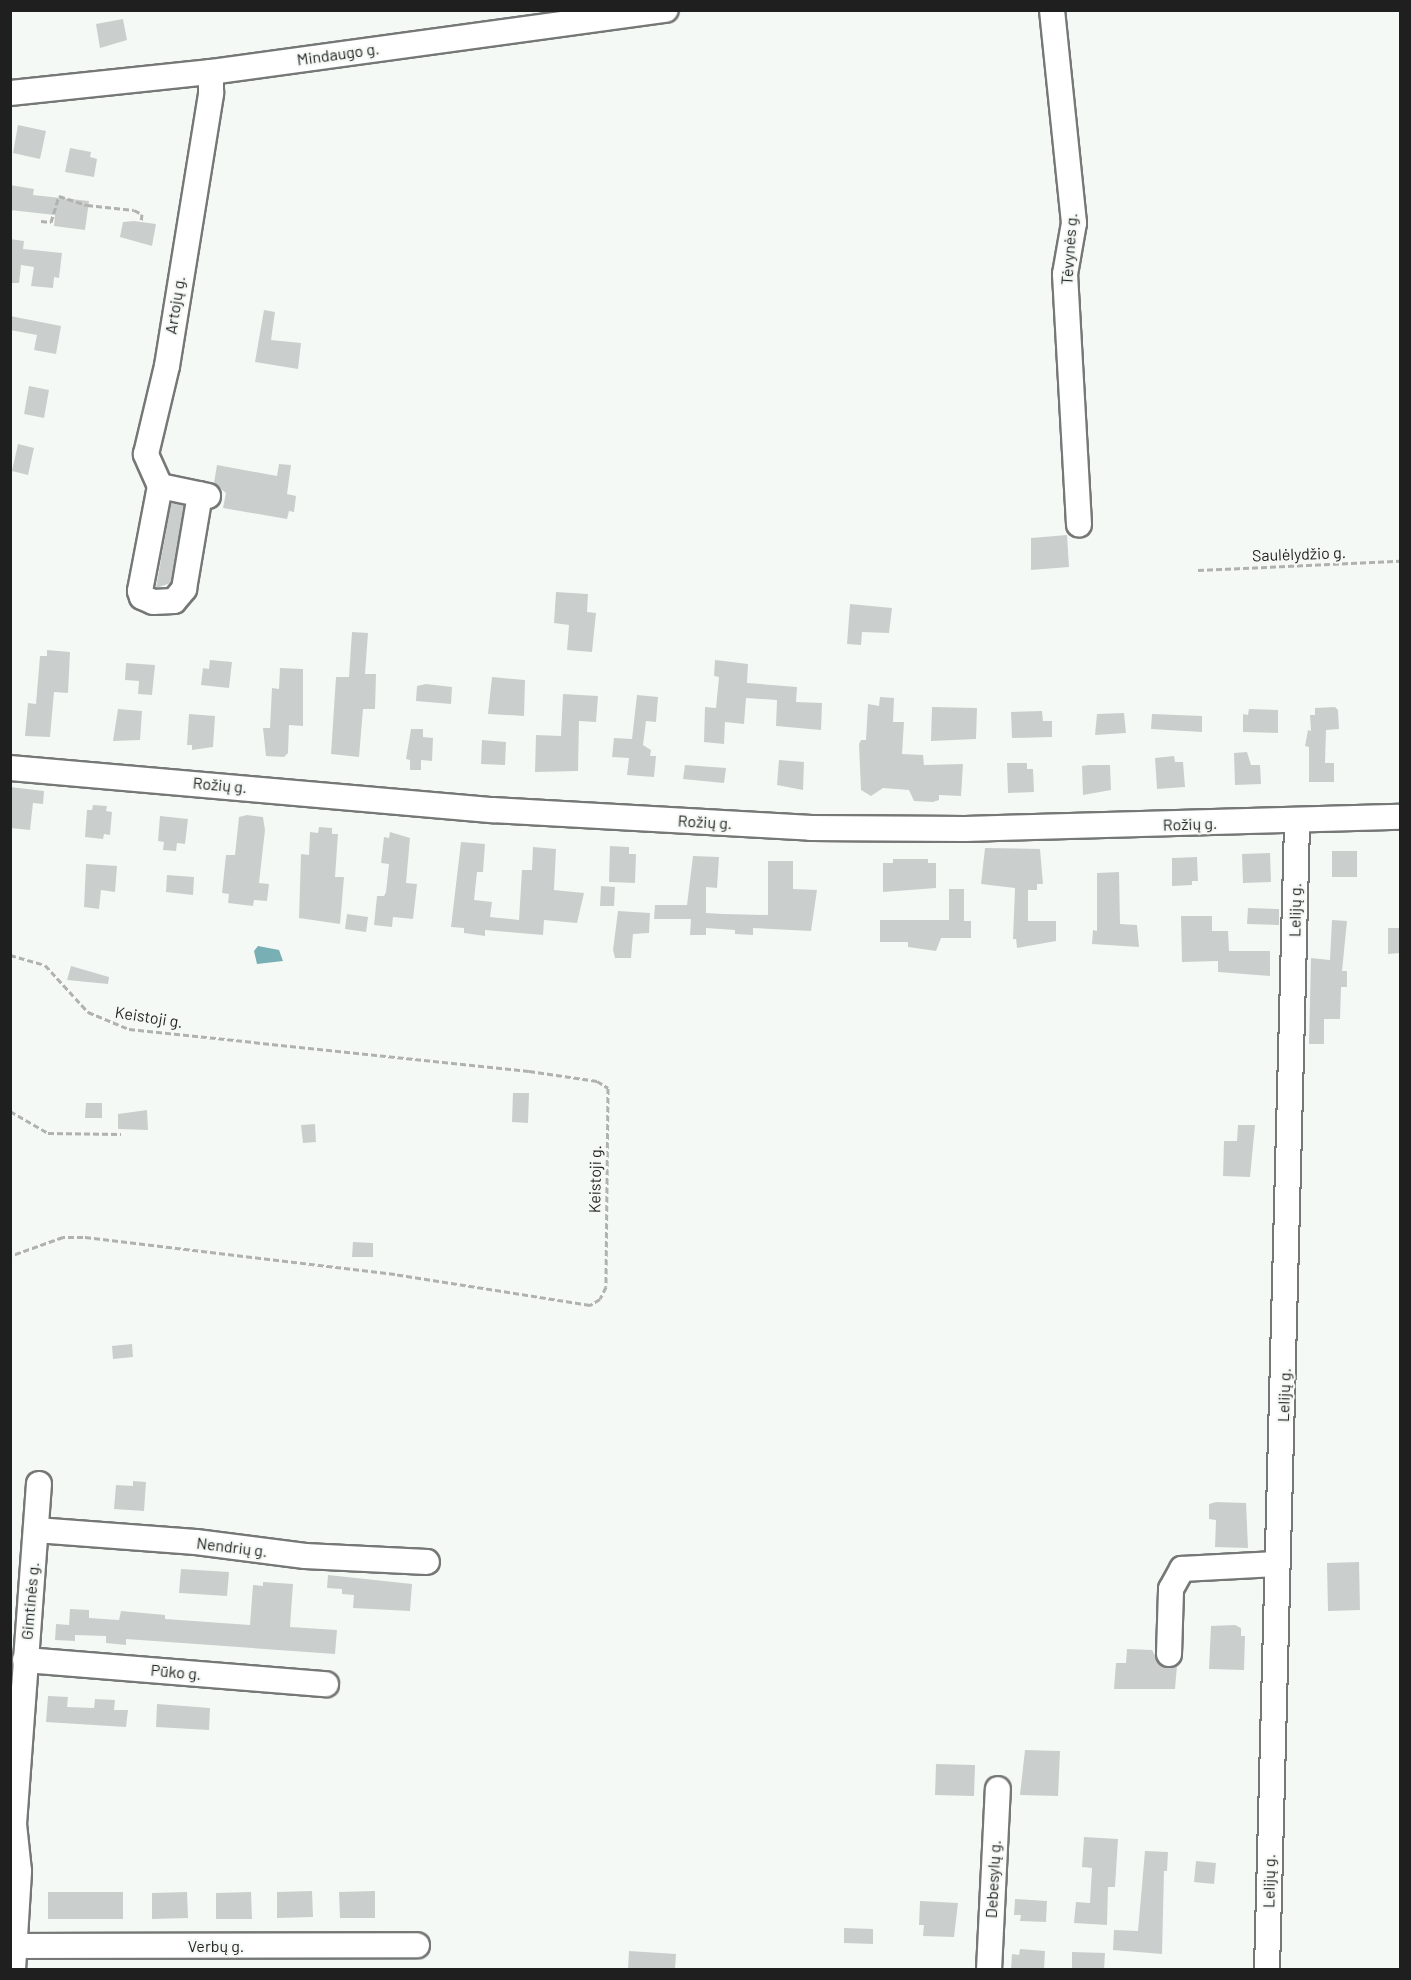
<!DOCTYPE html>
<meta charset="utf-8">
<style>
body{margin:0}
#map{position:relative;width:1411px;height:1980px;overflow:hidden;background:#f5f9f6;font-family:Barlow,sans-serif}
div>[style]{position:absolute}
.water>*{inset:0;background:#78afb4}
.building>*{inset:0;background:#cacfcd}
.path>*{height:3px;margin-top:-1.5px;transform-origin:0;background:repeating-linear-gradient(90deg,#afb2af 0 6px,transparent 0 9px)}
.roads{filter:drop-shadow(2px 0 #757876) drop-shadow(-2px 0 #757876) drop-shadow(0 2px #757876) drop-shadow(0 -2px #757876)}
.minor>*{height:24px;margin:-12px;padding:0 12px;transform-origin:12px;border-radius:12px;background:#fff}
span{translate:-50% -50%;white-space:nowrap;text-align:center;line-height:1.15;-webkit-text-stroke:4.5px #f5f9f6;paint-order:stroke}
.street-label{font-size:16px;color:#1e1f1e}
.frame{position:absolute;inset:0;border:12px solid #1e1f1e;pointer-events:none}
</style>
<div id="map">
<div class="water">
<i style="clip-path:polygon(258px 946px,279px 950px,283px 961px,257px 964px,254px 951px)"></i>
</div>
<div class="building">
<i style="clip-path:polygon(123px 19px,127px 40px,100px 48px,96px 24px)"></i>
<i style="clip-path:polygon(18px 125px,46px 131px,40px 159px,13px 153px)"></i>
<i style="clip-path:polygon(70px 148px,91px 152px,90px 157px,97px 159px,94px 177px,65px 172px)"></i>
<i style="clip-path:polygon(10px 185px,34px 189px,33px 195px,89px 201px,85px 230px,54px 226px,55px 215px,10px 210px)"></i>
<i style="clip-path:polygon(134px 221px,156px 224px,152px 246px,120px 237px,123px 222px)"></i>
<i style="clip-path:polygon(10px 239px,24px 241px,23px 249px,62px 253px,59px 278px,54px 277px,53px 288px,31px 286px,34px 267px,21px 265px,19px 283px,10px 283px)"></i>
<i style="clip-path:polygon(264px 310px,275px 312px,271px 340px,301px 343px,298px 369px,255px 362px)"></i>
<i style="clip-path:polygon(10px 316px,61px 326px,56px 354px,34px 350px,37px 335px,10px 330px)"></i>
<i style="clip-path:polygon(29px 386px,49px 390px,44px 418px,24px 414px)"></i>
<i style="clip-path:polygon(18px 444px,34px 448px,28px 475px,12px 471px)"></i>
<i style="clip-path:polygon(279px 464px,291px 465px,287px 494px,296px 496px,294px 512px,289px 511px,287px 519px,223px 508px,226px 493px,214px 483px,217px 465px,277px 476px)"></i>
<i style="clip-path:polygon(171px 503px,184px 505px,171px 583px,156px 588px)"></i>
<i style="clip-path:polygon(1067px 535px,1069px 567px,1031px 570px,1031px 538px)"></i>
<i style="clip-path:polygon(556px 592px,588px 594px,587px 612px,596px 613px,592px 652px,567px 650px,569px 625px,554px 623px)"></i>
<i style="clip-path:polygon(850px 604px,892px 608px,889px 633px,862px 632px,861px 645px,847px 644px)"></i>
<i style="clip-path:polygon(352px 632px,368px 633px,365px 674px,376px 674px,375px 709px,363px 709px,359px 757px,331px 754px,336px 677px,349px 677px)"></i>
<i style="clip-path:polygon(47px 650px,70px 652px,68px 693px,54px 692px,50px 737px,25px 736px,28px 703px,36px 704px,40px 656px,47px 656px)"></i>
<i style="clip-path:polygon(210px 660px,232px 662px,229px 688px,201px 685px,203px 668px,209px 669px)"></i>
<i style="clip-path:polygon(715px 660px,748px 664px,747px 683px,797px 687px,796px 702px,822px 703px,821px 730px,776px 726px,777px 700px,746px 698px,744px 724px,725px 722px,724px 744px,704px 742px,705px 707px,716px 708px,719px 677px,714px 676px)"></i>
<i style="clip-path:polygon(126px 663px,155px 665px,152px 695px,138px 694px,139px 681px,125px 680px)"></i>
<i style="clip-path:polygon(280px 668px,303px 669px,303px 726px,289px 725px,288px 753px,284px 757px,266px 756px,263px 728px,270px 728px,272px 688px,279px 689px)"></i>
<i style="clip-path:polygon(492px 677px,525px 680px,524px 716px,488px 714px)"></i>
<i style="clip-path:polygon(426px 684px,452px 687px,451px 704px,416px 701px,417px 686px)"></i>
<i style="clip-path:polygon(563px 694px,598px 696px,596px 722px,579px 721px,578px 771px,535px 772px,536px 735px,561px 736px)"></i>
<i style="clip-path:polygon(637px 695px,658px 697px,656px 722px,646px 721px,643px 745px,651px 750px,650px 756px,656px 756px,654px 777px,627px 775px,629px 758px,612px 757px,614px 738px,632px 739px)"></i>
<i style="clip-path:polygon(880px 697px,894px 698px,893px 722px,904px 722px,902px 754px,923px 755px,924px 765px,963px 764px,961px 796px,939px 795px,939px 800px,933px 802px,914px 801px,909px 790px,883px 788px,871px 796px,861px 790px,859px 744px,861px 740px,866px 740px,868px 704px,879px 706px)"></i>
<i style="clip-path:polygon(932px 707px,977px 708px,976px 739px,931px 741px)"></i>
<i style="clip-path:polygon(1335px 707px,1338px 710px,1339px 729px,1326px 730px,1325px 763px,1334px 763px,1334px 782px,1309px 782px,1309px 747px,1305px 746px,1308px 730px,1311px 731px,1310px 715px,1315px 715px,1315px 708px)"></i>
<i style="clip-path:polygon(118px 709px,142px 711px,140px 740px,113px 741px)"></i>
<i style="clip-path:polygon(1249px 709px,1278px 710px,1278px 733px,1243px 732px,1243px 714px,1248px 715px)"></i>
<i style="clip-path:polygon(1042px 711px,1043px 721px,1052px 721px,1052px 737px,1012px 738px,1011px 712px)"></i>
<i style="clip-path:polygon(1124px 713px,1126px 733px,1095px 735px,1097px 714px)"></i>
<i style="clip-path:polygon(189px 714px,215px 716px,213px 747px,192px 750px,192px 745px,187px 745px)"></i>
<i style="clip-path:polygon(1152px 714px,1202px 716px,1202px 732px,1151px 729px)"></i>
<i style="clip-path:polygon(411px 729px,423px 729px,423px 737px,433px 738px,432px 761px,421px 760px,421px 770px,410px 770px,410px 760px,406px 759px)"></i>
<i style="clip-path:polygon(482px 740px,506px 742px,505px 765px,481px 764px)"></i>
<i style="clip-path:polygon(1247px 752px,1251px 765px,1260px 765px,1261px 784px,1235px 785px,1234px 753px)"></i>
<i style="clip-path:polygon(1174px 756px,1175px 762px,1183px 762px,1185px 787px,1157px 789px,1155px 758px)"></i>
<i style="clip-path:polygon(779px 760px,804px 762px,803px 790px,777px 785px)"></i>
<i style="clip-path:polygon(1007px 763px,1027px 763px,1027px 769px,1033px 769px,1034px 792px,1008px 793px)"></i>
<i style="clip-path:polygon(685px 765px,726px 768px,724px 783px,683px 779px)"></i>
<i style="clip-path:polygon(1089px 765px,1110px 765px,1111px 790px,1083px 795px,1082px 766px)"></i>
<i style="clip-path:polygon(10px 787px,44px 791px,43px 804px,33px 803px,30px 830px,10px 828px)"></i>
<i style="clip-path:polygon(93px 805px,107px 806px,106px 811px,112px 812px,110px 835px,104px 834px,103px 839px,85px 837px,87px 810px,92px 810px)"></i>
<i style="clip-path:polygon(247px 815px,263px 817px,265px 830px,259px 883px,269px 884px,267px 901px,254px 900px,253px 906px,228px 903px,229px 894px,222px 893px,226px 855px,235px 855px,239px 817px)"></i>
<i style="clip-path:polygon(160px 816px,188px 819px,185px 844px,177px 843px,176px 851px,163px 850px,164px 842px,158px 841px)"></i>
<i style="clip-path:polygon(319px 827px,332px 828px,332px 834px,338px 834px,335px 877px,344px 877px,340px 924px,299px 918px,301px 854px,309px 855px,310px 832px,318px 833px)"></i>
<i style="clip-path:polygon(390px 832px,410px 838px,406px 883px,417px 884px,413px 919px,393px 917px,392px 927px,374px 925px,377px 896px,384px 896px,386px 892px,389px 864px,381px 863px,384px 837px,389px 838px)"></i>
<i style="clip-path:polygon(461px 842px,485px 844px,483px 872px,477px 872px,474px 900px,492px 902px,490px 917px,519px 920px,522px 870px,532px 870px,533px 847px,556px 849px,554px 890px,584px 893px,577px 923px,544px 920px,543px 935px,485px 930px,485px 936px,464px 933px,464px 928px,451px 927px)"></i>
<i style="clip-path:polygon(610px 846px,629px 847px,629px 854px,636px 854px,635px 883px,609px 882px)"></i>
<i style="clip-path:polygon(985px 848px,1040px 849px,1043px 884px,1037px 884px,1037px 890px,1028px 890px,1028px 921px,1056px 921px,1056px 941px,1017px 948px,1016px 939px,1013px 939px,1015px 888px,981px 884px)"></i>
<i style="clip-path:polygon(1332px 851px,1357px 851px,1357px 877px,1332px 877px)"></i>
<i style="clip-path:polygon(1270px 853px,1271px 882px,1243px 883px,1242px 854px)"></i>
<i style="clip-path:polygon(693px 856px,719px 857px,717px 888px,706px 887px,706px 913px,723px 914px,768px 915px,768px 861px,793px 861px,793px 889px,817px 890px,811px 931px,753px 928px,753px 935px,735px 934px,735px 930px,706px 928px,706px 935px,690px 935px,691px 919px,654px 919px,655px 905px,687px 905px)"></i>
<i style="clip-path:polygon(1197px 857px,1198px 881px,1192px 881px,1192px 885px,1172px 886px,1172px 858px)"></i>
<i style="clip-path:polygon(893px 859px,928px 859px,928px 863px,936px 863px,936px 888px,883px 892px,883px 863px,893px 863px)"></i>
<i style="clip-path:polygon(86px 864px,117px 866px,115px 892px,101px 890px,99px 909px,84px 907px)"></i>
<i style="clip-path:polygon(1119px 872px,1120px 924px,1137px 925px,1139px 947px,1092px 944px,1093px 930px,1097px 931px,1097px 873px)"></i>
<i style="clip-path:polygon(167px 875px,194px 877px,193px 895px,166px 892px)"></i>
<i style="clip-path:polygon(601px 886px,615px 887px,614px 906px,600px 906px)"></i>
<i style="clip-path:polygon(949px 889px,964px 889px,964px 921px,971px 921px,971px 938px,941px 938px,936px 951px,908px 947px,908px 942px,880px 942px,880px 920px,949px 920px)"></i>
<i style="clip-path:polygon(1248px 908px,1279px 909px,1279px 925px,1247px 924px)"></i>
<i style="clip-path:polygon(618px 911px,650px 913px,649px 933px,633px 934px,631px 958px,615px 958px,613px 950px)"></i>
<i style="clip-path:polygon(347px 914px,368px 917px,366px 932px,345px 929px)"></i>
<i style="clip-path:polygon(1181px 916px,1212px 916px,1212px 931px,1228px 931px,1229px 951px,1270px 951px,1270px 976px,1218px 972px,1218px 961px,1182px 962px)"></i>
<i style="clip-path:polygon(1332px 920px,1347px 921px,1342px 971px,1347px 971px,1347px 987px,1341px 987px,1340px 1019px,1324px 1019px,1324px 1044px,1309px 1044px,1311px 958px,1330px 960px)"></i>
<i style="clip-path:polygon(1388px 928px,1401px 928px,1401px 953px,1388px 954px)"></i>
<i style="clip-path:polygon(71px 966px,109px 977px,108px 984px,67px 980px)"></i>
<i style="clip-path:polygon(513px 1093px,529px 1093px,528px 1123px,512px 1122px)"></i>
<i style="clip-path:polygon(86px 1103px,102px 1103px,102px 1118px,85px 1118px)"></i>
<i style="clip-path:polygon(147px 1110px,148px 1130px,118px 1129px,118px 1114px)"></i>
<i style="clip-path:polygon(315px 1124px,316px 1142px,303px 1143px,301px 1125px)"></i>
<i style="clip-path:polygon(1238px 1125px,1255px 1125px,1250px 1177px,1223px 1176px,1224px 1141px,1237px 1141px)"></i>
<i style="clip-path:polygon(353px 1242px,373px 1243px,373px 1257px,352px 1257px)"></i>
<i style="clip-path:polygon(132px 1344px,133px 1357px,113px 1359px,112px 1346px)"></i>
<i style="clip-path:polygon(133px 1481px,146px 1482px,144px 1511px,114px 1509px,116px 1485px,133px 1486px)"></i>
<i style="clip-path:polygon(1216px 1502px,1246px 1503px,1248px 1548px,1215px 1547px,1216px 1520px,1209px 1519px,1209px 1504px)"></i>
<i style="clip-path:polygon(1359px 1562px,1360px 1610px,1328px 1611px,1327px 1563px)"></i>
<i style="clip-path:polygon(181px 1569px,229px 1572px,227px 1596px,179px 1593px)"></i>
<i style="clip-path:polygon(328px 1575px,412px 1584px,410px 1611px,353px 1608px,354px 1595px,342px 1594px,342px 1589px,327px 1588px)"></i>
<i style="clip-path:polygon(263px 1582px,293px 1584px,290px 1627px,337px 1630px,335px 1654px,126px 1639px,126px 1645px,106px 1643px,106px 1636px,75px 1635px,75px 1641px,55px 1640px,56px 1624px,69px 1625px,70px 1609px,89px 1610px,89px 1618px,119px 1620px,121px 1611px,165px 1615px,165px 1619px,250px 1625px,253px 1585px,263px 1586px)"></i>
<i style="clip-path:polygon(1235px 1625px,1241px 1628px,1241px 1636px,1245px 1636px,1244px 1670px,1209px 1669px,1211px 1626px)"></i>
<i style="clip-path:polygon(1127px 1649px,1152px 1650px,1161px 1666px,1177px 1666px,1175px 1689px,1114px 1689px,1116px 1663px,1126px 1663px)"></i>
<i style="clip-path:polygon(48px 1696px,68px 1697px,67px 1707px,94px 1708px,95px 1699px,115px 1700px,114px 1710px,128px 1710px,126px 1727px,46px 1722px)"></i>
<i style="clip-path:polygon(157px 1704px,210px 1708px,209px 1730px,156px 1727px)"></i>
<i style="clip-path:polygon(1025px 1750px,1060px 1751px,1058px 1796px,1020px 1795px)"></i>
<i style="clip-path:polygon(936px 1764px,975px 1765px,974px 1796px,935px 1795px)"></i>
<i style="clip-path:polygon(1084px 1837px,1118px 1839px,1115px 1887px,1108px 1887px,1107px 1925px,1074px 1923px,1076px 1902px,1090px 1903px,1092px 1868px,1082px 1867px)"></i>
<i style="clip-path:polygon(1145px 1851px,1168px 1852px,1167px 1871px,1164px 1871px,1162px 1954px,1113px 1950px,1114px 1930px,1138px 1931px)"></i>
<i style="clip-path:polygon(1196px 1861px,1216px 1863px,1214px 1884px,1194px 1882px)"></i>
<i style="clip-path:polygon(312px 1891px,313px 1917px,277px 1918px,277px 1892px)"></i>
<i style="clip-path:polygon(375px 1891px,375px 1918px,340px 1918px,339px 1892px)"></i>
<i style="clip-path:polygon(48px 1892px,123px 1892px,123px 1919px,48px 1919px)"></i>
<i style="clip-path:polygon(187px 1892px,188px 1918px,152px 1919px,152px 1893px)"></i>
<i style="clip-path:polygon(251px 1892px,252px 1919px,216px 1919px,216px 1893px)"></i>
<i style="clip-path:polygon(1015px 1899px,1047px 1901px,1046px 1922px,1020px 1921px,1021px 1915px,1014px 1915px)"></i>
<i style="clip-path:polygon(920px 1901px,958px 1903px,954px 1937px,923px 1936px,924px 1925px,919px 1925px)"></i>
<i style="clip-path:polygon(844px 1928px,873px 1929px,873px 1944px,844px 1943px)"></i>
<i style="clip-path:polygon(1020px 1949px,1045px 1951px,1044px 1970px,1011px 1970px,1012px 1954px,1019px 1955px)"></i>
<i style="clip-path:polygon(629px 1951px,676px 1954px,675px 1970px,628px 1970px)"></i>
<i style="clip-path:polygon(1072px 1952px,1105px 1953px,1104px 1970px,1072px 1970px)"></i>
</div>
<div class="path">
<i style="left:41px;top:221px;width:10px;rotate:6deg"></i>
<i style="left:51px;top:222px;width:27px;rotate:-73deg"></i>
<i style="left:59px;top:196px;width:29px;rotate:18deg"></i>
<i style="left:87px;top:205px;width:47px;rotate:6.1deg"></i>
<i style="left:134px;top:210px;width:9px;rotate:27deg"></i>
<i style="left:142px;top:214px;width:8px;rotate:97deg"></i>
<i style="left:1198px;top:570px;width:202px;rotate:-2.6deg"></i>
<i style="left:10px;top:955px;width:36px;rotate:16deg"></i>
<i style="left:45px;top:965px;width:64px;rotate:47.5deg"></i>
<i style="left:88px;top:1012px;width:44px;rotate:22.5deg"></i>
<i style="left:129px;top:1029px;width:402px;rotate:6deg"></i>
<i style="left:529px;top:1071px;width:69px;rotate:8.4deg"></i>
<i style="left:597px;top:1081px;width:13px;rotate:32deg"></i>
<i style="left:608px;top:1088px;width:199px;rotate:90.6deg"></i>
<i style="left:606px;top:1287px;width:13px;rotate:117deg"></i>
<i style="left:600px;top:1299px;width:12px;rotate:149deg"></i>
<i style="left:590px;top:1305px;width:197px;rotate:-171deg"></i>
<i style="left:395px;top:1274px;width:314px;rotate:-173.2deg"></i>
<i style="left:83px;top:1237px;width:20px;rotate:180deg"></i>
<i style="left:63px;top:1237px;width:56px;rotate:160.3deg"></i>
<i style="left:10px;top:1111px;width:44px;rotate:30.1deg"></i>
<i style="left:48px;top:1133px;width:73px;rotate:0.8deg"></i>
</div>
<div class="roads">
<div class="minor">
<i style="left:1052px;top:10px;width:214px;rotate:84.1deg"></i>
<i style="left:1074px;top:223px;width:52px;rotate:100deg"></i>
<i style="left:1065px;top:274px;width:251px;rotate:86.8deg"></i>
<i style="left:10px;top:93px;width:202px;rotate:-6deg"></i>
<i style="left:211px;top:72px;width:459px;rotate:-7.8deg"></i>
<i style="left:160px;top:486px;width:107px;rotate:100.8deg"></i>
<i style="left:140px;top:591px;width:6px;rotate:72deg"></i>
<i style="left:142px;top:597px;width:12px;rotate:24deg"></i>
<i style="left:153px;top:602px;width:21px;rotate:-3deg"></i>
<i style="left:174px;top:601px;width:16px;rotate:-50deg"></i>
<i style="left:184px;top:589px;width:96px;rotate:-80.4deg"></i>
<i style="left:208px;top:496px;width:49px;rotate:-168.2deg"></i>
<i style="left:160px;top:486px;width:35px;rotate:-114deg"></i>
<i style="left:146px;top:454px;width:90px;rotate:-76.6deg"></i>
<i style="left:167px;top:366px;width:277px;rotate:-80.8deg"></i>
<i style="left:211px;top:93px;width:21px;rotate:-90deg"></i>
<i style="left:10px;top:768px;width:484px;rotate:5deg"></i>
<i style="left:492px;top:810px;width:320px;rotate:3.2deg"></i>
<i style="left:811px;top:828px;width:154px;rotate:0.4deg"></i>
<i style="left:965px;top:829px;width:435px;rotate:-1.6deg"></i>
<i style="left:36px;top:1530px;width:160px;rotate:4.3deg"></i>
<i style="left:196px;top:1542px;width:110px;rotate:7.3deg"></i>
<i style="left:305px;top:1556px;width:122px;rotate:2.8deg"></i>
<i style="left:1169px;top:1654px;width:65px;rotate:-88.2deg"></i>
<i style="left:1171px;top:1589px;width:23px;rotate:-61deg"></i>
<i style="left:1182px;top:1569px;width:94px;rotate:-3deg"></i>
<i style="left:25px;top:1660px;width:302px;rotate:4.6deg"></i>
<i style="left:14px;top:1946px;width:403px;rotate:-0.1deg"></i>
<i style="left:13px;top:1970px;width:99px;rotate:-86.5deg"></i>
<i style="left:19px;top:1871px;width:47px;rotate:-96.1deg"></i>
<i style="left:14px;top:1824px;width:341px;rotate:-85.8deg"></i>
<i style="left:989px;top:1970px;width:181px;rotate:-87.2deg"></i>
<i style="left:1267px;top:1970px;width:1149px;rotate:-88.5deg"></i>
</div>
</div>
<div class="street-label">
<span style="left:338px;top:54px;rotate:-8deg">Mindaugo g.</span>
<span style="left:1069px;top:249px;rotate:-86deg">Tėvynės g.</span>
<span style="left:175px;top:305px;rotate:-81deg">Artojų g.</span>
<span style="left:1299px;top:554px;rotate:-2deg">Saulėlydžio g.</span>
<span style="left:220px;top:785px;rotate:5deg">Rožių g.</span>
<span style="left:705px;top:822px;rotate:3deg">Rožių g.</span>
<span style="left:1190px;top:824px;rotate:-2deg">Rožių g.</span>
<span style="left:1295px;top:910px;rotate:-89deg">Lelijų g.</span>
<span style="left:149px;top:1017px;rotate:9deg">Keistoji g.</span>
<span style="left:595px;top:1179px;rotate:-89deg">Keistoji g.</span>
<span style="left:1284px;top:1395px;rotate:-88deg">Lelijų g.</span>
<span style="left:232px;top:1547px;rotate:7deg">Nendrių g.</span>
<span style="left:30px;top:1601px;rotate:-85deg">Gimtinės g.</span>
<span style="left:176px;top:1672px;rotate:5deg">Pūko g.</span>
<span style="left:993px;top:1879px;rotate:-87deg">Debesylų g.</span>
<span style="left:1269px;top:1881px;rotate:-89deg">Lelijų g.</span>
<span style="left:216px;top:1946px">Verbų g.</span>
</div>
<div class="frame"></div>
</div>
